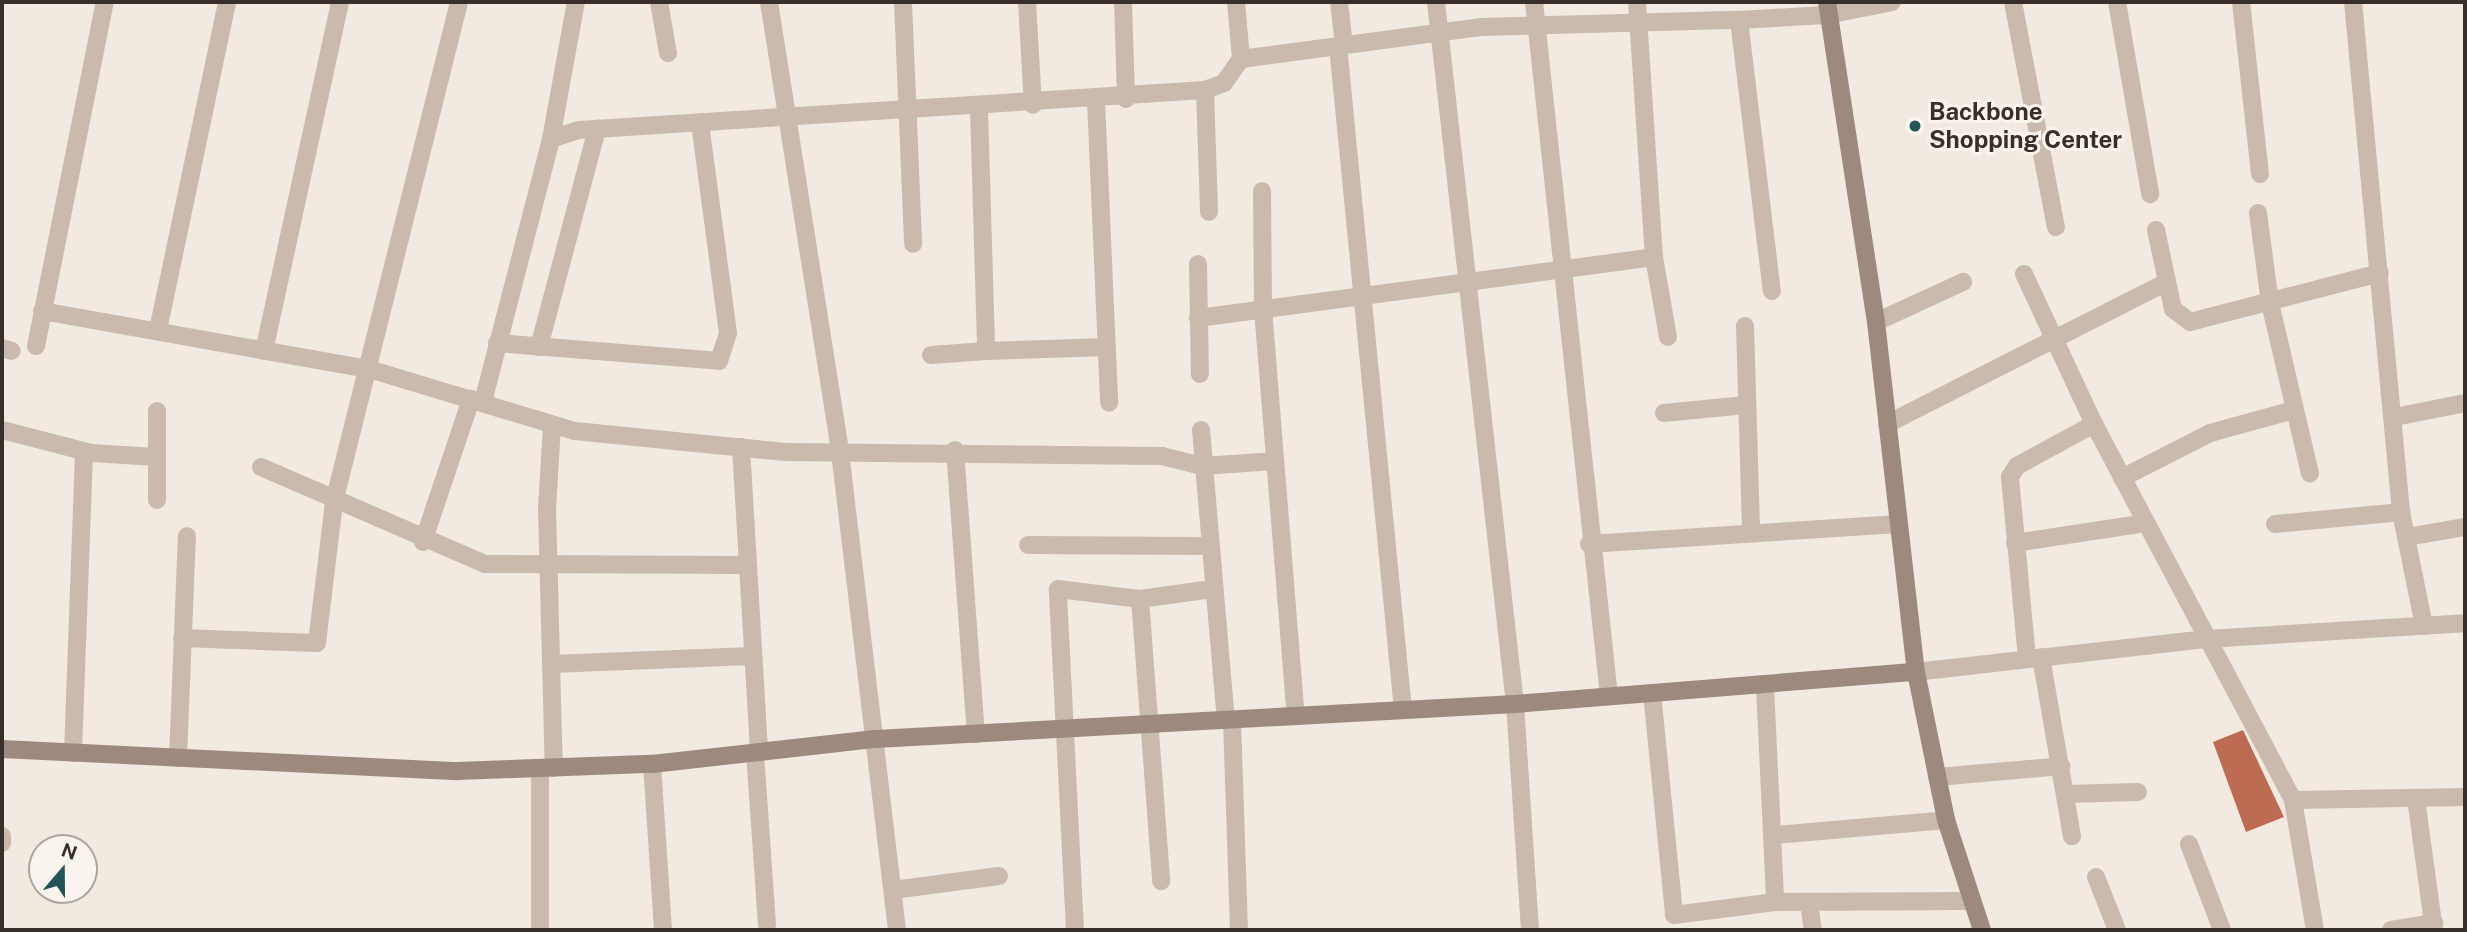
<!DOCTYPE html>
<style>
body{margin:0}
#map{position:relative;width:2467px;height:932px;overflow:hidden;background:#f2e9e1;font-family:"Public Sans",sans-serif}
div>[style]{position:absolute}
.building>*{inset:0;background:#bd6c53}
.street>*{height:18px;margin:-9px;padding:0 9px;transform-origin:9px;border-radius:9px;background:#c9baad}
.secondary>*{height:18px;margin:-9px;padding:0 9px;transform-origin:9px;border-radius:9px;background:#9d897e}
.dots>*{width:19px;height:19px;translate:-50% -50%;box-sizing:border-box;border:4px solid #f9f4ed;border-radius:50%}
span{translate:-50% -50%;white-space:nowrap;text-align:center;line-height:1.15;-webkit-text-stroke:6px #f9f4ed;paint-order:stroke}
.poi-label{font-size:24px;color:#382f2b;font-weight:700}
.left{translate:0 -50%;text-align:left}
.frame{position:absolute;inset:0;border:4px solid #382f2b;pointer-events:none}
.north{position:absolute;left:28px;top:834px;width:70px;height:70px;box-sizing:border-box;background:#f9f4ed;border:2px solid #aca59f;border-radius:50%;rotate:20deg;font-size:19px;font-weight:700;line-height:28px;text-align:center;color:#382f2b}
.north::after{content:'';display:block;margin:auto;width:24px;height:32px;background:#235457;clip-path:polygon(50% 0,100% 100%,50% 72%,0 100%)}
</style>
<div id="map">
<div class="building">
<i style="clip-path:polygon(2243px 730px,2284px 817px,2246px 832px,2213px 742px)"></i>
</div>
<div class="street">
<i style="left:659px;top:2px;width:52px;rotate:80deg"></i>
<i style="left:769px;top:2px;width:456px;rotate:81deg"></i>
<i style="left:840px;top:452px;width:481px;rotate:83.2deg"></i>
<i style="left:903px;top:2px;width:242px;rotate:87.6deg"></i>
<i style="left:1027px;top:2px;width:103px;rotate:86.7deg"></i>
<i style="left:1123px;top:2px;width:97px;rotate:88.2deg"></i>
<i style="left:1339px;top:2px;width:43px;rotate:83.4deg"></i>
<i style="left:1436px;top:2px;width:706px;rotate:83.58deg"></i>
<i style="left:1515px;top:704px;width:226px;rotate:86.2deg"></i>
<i style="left:1534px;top:2px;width:698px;rotate:83.83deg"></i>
<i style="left:1637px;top:2px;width:256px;rotate:86.2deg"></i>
<i style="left:1654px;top:257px;width:81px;rotate:80.1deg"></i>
<i style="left:2013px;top:2px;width:229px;rotate:79.2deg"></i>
<i style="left:2117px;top:2px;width:195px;rotate:80.2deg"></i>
<i style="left:2241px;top:2px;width:173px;rotate:83.7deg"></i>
<i style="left:2353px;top:2px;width:512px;rotate:84.62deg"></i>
<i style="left:2401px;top:512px;width:116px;rotate:78.6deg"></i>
<i style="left:1739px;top:20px;width:273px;rotate:83.1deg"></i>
<i style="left:1338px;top:46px;width:667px;rotate:84.41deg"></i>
<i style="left:1241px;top:59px;width:243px;rotate:-7.6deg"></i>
<i style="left:1482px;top:27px;width:257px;rotate:-1.6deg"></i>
<i style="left:1739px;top:20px;width:88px;rotate:-3.3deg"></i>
<i style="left:1827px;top:15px;width:66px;rotate:-11.3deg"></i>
<i style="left:1205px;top:90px;width:122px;rotate:88.1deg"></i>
<i style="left:1096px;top:101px;width:302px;rotate:87.5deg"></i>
<i style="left:979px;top:109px;width:242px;rotate:88.3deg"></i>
<i style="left:986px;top:351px;width:121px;rotate:-1.9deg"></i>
<i style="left:551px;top:139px;width:29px;rotate:-18deg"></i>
<i style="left:579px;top:130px;width:627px;rotate:-3.66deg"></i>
<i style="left:1205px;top:90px;width:20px;rotate:-20deg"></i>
<i style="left:1224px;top:83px;width:29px;rotate:-55deg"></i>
<i style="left:1241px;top:59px;width:57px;rotate:-95deg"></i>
<i style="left:1262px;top:191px;width:118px;rotate:89.5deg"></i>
<i style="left:1263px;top:309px;width:408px;rotate:85.4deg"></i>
<i style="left:2258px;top:213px;width:91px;rotate:82.4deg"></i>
<i style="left:2270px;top:303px;width:175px;rotate:76.8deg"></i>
<i style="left:2156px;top:230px;width:81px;rotate:77.9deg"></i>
<i style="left:2173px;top:309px;width:21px;rotate:37deg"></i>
<i style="left:2190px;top:322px;width:196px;rotate:-14.5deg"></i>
<i style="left:1198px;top:264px;width:110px;rotate:89deg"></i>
<i style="left:2024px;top:274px;width:166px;rotate:65deg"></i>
<i style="left:2094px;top:424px;width:425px;rotate:62.1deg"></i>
<i style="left:2293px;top:800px;width:132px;rotate:80.4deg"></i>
<i style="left:42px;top:311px;width:332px;rotate:10.1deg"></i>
<i style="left:369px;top:369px;width:215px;rotate:16.8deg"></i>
<i style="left:575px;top:431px;width:211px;rotate:5.7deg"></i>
<i style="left:785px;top:452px;width:377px;rotate:0.6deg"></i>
<i style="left:1162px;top:456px;width:41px;rotate:14deg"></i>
<i style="left:1202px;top:466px;width:73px;rotate:-3.9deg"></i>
<i style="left:1198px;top:318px;width:460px;rotate:-7.6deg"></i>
<i style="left:1876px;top:322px;width:96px;rotate:-24.7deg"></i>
<i style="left:1745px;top:326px;width:206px;rotate:88.3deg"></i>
<i style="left:158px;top:330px;width:335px;rotate:-78.1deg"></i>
<i style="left:497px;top:343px;width:223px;rotate:4.6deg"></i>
<i style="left:719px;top:361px;width:29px;rotate:-72deg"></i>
<i style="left:728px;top:333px;width:212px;rotate:-97.6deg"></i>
<i style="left:36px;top:346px;width:351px;rotate:-78.7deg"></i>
<i style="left:539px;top:347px;width:226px;rotate:-75.1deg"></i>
<i style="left:2px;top:348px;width:10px;rotate:17deg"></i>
<i style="left:264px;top:351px;width:357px;rotate:-77.7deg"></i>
<i style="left:931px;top:355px;width:55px;rotate:-4.2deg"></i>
<i style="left:483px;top:402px;width:272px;rotate:-75.5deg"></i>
<i style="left:551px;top:139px;width:139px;rotate:-79.7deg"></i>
<i style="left:157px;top:411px;width:89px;rotate:90deg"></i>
<i style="left:1664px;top:413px;width:82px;rotate:-5.6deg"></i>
<i style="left:2395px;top:417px;width:71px;rotate:-11.3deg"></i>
<i style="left:1887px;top:424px;width:314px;rotate:-26.9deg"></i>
<i style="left:552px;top:425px;width:83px;rotate:93.4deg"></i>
<i style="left:547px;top:508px;width:260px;rotate:88.5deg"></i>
<i style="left:2px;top:430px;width:92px;rotate:14.5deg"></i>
<i style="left:91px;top:453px;width:65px;rotate:3.5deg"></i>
<i style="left:1201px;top:430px;width:291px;rotate:85.1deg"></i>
<i style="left:741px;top:447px;width:306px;rotate:86.6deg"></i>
<i style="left:955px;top:450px;width:285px;rotate:85.8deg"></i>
<i style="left:261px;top:467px;width:244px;rotate:23.4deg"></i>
<i style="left:485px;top:564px;width:260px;rotate:0.2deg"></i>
<i style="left:2122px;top:478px;width:99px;rotate:-27.1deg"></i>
<i style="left:2210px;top:433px;width:87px;rotate:-15.3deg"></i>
<i style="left:2275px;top:524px;width:127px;rotate:-5.4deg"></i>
<i style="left:2407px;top:537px;width:59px;rotate:-9.8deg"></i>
<i style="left:423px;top:542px;width:151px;rotate:-71.4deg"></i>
<i style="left:2015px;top:543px;width:132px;rotate:-8.7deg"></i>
<i style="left:1589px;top:544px;width:310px;rotate:-3.7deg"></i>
<i style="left:1028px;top:545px;width:180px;rotate:0.3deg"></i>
<i style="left:1140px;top:599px;width:283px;rotate:85.7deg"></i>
<i style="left:182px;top:638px;width:135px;rotate:2.1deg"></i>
<i style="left:317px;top:643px;width:142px;rotate:-83.1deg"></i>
<i style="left:334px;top:502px;width:515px;rotate:-75.96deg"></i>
<i style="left:2041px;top:657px;width:182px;rotate:80.2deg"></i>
<i style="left:2027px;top:658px;width:182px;rotate:-95.4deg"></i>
<i style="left:2010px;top:477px;width:13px;rotate:-58deg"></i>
<i style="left:2017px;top:466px;width:88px;rotate:-28.6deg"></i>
<i style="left:552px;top:664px;width:199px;rotate:-2.3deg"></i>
<i style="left:1916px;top:672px;width:292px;rotate:-6.5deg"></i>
<i style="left:2206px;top:639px;width:259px;rotate:-3.5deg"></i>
<i style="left:1765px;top:686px;width:216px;rotate:87.3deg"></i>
<i style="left:1652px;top:693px;width:223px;rotate:84.3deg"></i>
<i style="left:1674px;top:915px;width:102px;rotate:-7.3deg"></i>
<i style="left:1775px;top:902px;width:196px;rotate:-0.3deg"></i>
<i style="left:1232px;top:720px;width:210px;rotate:88.1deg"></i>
<i style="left:73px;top:753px;width:302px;rotate:-87.9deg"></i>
<i style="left:755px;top:753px;width:172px;rotate:86deg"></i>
<i style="left:178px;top:758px;width:222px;rotate:-87.7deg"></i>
<i style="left:652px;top:764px;width:166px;rotate:86.2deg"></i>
<i style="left:1937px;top:777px;width:125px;rotate:-5deg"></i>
<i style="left:2066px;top:794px;width:72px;rotate:-1.6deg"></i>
<i style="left:2416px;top:799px;width:132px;rotate:82.2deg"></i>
<i style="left:2293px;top:800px;width:172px;rotate:-1deg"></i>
<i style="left:1776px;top:835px;width:171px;rotate:-5deg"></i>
<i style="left:2px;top:836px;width:7px;rotate:90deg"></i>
<i style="left:2189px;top:844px;width:92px;rotate:69deg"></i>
<i style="left:2096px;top:877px;width:57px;rotate:68.4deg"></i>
<i style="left:893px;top:890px;width:107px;rotate:-7.5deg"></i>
<i style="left:1809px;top:903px;width:27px;rotate:82deg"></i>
<i style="left:540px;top:930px;width:162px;rotate:-90deg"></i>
<i style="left:1075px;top:930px;width:341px;rotate:-92.9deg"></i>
<i style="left:1058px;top:589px;width:83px;rotate:7deg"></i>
<i style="left:1140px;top:599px;width:73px;rotate:-7.9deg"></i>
<i style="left:2391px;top:930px;width:44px;rotate:-9.2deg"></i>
</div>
<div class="secondary">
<i style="left:1827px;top:2px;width:324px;rotate:81.3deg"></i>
<i style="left:1876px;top:322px;width:352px;rotate:83.5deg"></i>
<i style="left:1916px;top:672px;width:151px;rotate:78.5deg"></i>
<i style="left:1946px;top:820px;width:116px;rotate:71.9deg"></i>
<i style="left:2px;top:749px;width:456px;rotate:2.8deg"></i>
<i style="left:457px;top:771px;width:195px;rotate:-2.1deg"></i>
<i style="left:652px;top:764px;width:225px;rotate:-6.4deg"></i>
<i style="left:876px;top:739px;width:640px;rotate:-3.14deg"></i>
<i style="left:1515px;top:704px;width:402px;rotate:-4.6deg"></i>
</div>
<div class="dots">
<i style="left:1915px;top:126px;background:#235457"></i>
</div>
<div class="poi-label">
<span class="left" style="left:1929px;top:126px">Backbone<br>Shopping Center</span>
</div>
<div class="frame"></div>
<div class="north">N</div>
</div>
